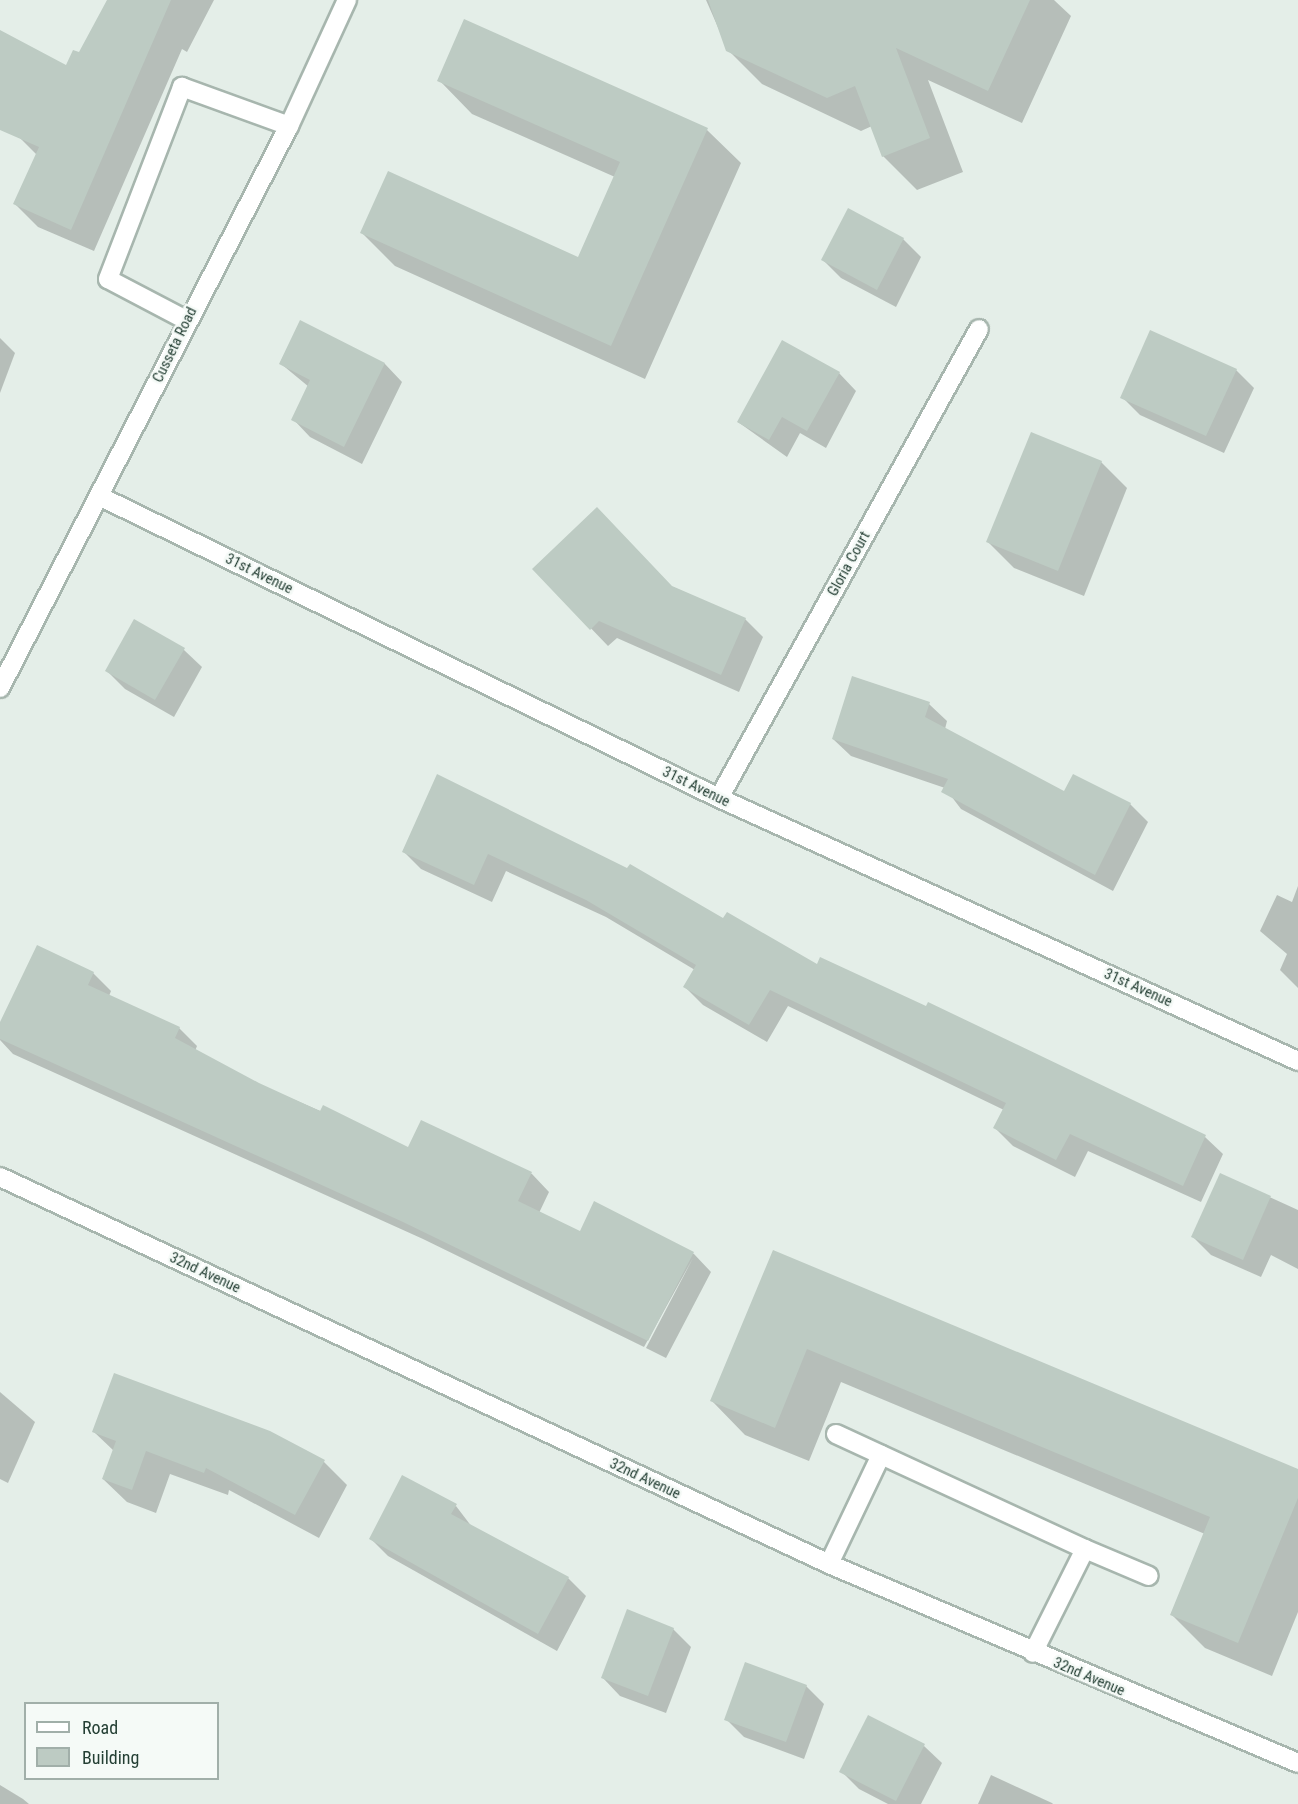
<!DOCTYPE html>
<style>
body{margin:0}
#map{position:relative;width:1298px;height:1804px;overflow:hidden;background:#e4eee8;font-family:"Roboto Condensed",sans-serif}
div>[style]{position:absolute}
.shadow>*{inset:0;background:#0003}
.building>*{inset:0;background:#bdcbc3}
.roads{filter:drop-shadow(2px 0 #a7b6ae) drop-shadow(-2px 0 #a7b6ae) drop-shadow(0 2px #a7b6ae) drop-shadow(0 -2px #a7b6ae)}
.service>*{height:18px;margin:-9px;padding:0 9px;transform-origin:9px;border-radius:9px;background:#fff}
.minor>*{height:18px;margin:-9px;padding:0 9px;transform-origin:9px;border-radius:9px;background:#fff}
.tertiary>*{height:18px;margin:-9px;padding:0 9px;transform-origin:9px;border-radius:9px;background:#fff}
span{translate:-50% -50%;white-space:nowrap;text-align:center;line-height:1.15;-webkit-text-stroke:5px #f5faf7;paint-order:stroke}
.street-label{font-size:15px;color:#243f34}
.legend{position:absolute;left:24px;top:1702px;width:195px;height:78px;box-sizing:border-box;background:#f5faf7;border:2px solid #a1afa9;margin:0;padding:8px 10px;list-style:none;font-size:18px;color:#243f34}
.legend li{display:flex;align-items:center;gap:12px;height:30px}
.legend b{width:30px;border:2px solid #a1afa9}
</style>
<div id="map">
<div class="shadow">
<i style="clip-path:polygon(108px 0,214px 0,187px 52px,182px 49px,94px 251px,38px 227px,15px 204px,37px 155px,19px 137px,0 102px,0 32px,67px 68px,80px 54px)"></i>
<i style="clip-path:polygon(706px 0,1054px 0,1071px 16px,1022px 123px,928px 80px,963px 172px,917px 190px,883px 156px,872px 126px,861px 131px,762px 84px,728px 50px)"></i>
<i style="clip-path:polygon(439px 80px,707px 130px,741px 163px,645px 379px,395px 266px,362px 233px,578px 259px,615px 177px,472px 114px)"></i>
<i style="clip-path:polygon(903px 239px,921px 257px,896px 307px,841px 278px,823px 260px)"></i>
<i style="clip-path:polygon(301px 322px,385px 364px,402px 382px,362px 464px,310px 437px,293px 419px,309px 387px,280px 363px)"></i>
<i style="clip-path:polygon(0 338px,15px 353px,0 393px)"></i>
<i style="clip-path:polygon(1236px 370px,1254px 388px,1224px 453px,1140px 415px,1122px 397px)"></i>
<i style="clip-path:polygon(839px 373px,856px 391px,826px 448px,800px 433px,787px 457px,738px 422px)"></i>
<i style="clip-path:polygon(1101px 462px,1127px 488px,1084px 596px,1014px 568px,988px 542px)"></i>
<i style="clip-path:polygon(534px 569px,673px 587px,745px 619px,763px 637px,739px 692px,617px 638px,608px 646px)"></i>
<i style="clip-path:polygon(135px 621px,184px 650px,202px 667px,174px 717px,125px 689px,107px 671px)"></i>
<i style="clip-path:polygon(929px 704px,947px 721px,945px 729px,1065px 793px,1073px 776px,1130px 804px,1148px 822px,1113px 891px,961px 809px,945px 788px,851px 756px,833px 739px)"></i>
<i style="clip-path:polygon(438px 776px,817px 966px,1205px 1137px,1223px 1154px,1201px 1202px,1088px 1151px,1075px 1177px,1013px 1146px,995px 1128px,1004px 1110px,788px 1006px,767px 1042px,703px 1005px,685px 987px,695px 970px,606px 917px,506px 871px,492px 902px,421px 869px,403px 851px)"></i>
<i style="clip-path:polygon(1298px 886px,1298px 988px,1280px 970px,1287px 954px,1260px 931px,1277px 895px,1292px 902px)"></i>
<i style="clip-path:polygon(93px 973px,111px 991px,109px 996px,179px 1028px,197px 1046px,195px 1051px,258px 1084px,408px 1149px,421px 1122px,532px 1174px,549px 1192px,539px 1213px,580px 1233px,595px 1203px,694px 1254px,711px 1272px,666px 1358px,646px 1348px,693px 1258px,644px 1347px,423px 1239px,13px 1054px,0 1040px,0 1026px)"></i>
<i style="clip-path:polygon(1221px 1175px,1298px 1210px,1298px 1269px,1271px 1255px,1261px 1277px,1211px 1255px,1193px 1237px)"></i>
<i style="clip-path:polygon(774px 1252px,1298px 1471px,1298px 1612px,1272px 1676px,1205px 1648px,1171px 1614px,1205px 1534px,841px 1382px,809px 1461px,745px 1435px,712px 1401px)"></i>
<i style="clip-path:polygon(0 1392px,35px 1422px,8px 1483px,0 1479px)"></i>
<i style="clip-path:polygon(94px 1432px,324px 1462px,347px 1485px,319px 1538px,229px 1490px,228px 1495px,170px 1474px,156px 1513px,127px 1502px,103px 1479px,114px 1451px)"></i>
<i style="clip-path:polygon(456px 1506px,472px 1527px,568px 1578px,586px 1596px,557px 1651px,388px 1556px,371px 1539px)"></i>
<i style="clip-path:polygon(673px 1629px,691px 1647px,666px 1713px,620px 1696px,603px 1678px)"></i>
<i style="clip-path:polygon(806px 1686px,824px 1704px,804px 1759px,744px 1737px,726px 1719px)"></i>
<i style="clip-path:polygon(924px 1746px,942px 1763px,921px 1804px,888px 1804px,859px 1789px,841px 1771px)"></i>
<i style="clip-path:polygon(991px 1775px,1052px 1803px,1053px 1804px,978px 1804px)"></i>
<i style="clip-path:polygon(0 1785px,23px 1799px,29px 1804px,0 1804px)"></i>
</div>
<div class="building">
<i style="clip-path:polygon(107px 0,171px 0,71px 230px,13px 204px,39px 147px,0 130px,0 30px,66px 65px,73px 50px,79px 52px)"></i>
<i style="clip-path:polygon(708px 0,1030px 0,988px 91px,896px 48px,930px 138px,882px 157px,855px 86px,827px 98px,726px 51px)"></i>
<i style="clip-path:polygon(464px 19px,708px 128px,611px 346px,360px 233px,388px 171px,578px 257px,620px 162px,437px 81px)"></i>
<i style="clip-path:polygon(848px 208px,904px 238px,877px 290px,821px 260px)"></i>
<i style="clip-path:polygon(300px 320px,385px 363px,344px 447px,291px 420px,310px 380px,279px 364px)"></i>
<i style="clip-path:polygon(1150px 330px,1237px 369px,1206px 436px,1120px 398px)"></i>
<i style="clip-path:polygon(782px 340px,840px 372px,807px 431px,782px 417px,769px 440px,737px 422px)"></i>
<i style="clip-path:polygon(1031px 432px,1102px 461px,1058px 571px,986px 542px)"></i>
<i style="clip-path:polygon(597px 507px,672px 586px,746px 618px,721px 675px,599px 621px,590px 630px,532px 569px)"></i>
<i style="clip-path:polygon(134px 619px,185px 648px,155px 700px,105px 671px)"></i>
<i style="clip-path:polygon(852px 676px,930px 702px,925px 717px,1064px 791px,1073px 774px,1131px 803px,1095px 875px,941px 792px,948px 779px,832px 739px)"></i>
<i style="clip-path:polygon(437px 774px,627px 868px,630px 864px,723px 918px,727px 912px,817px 964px,820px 957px,926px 1006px,928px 1002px,1206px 1135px,1183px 1186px,1070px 1134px,1056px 1160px,993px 1128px,1006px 1103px,770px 990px,749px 1025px,683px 987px,696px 965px,586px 900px,488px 854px,474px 885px,402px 852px)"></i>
<i style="clip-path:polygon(37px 945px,94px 972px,88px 985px,180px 1027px,175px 1038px,259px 1083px,320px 1111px,323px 1105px,408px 1147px,421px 1120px,532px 1172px,518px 1201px,580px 1231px,594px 1201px,694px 1252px,648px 1341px,403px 1222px,0 1039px,0 1022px)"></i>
<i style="clip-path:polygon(1220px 1173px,1271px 1196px,1243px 1260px,1191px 1237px)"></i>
<i style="clip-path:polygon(773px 1250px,1298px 1469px,1298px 1498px,1238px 1643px,1170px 1615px,1210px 1517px,807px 1349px,775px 1428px,710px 1401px)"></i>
<i style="clip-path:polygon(114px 1373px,270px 1431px,325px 1460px,295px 1515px,206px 1468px,204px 1473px,146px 1451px,132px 1490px,102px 1479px,116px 1441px,92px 1432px)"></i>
<i style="clip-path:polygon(402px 1475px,457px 1504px,451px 1514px,569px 1577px,538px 1634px,369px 1539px)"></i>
<i style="clip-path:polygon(627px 1609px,674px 1628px,648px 1696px,601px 1678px)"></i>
<i style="clip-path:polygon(745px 1662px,807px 1685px,786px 1742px,724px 1720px)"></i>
<i style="clip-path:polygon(868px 1715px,925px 1744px,896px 1801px,839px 1772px)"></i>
</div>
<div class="roads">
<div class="service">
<i style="left:186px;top:320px;width:88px;rotate:-152.3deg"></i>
<i style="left:108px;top:279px;width:206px;rotate:-68.9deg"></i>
<i style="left:182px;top:87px;width:114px;rotate:20deg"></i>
<i style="left:836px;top:1434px;width:274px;rotate:24.8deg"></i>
<i style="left:1085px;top:1549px;width:116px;rotate:116.6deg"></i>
<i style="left:1085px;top:1549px;width:69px;rotate:22.9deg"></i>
<i style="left:829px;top:1564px;width:121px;rotate:-64.5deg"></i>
</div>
<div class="minor">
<i style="left:101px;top:497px;width:687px;rotate:25.97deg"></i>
<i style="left:719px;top:798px;width:636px;rotate:24.43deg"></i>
<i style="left:719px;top:798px;width:536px;rotate:-61deg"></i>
<i style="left:0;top:1177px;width:915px;rotate:25.02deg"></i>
<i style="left:829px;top:1564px;width:509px;rotate:22.99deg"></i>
</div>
<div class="tertiary">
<i style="left:0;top:688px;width:632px;rotate:-62.79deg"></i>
<i style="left:289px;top:126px;width:139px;rotate:-65.3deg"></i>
</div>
</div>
<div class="street-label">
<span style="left:175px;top:345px;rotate:-64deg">Cusseta Road</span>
<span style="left:849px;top:564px;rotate:-61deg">Gloria Court</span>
<span style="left:259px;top:574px;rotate:26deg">31st Avenue</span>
<span style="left:696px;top:787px;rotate:26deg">31st Avenue</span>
<span style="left:1138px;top:988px;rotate:24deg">31st Avenue</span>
<span style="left:205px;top:1273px;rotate:25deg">32nd Avenue</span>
<span style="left:645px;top:1479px;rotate:25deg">32nd Avenue</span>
<span style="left:1089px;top:1677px;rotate:23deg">32nd Avenue</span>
</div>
<ul class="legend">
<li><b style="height:8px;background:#fff"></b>Road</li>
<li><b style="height:16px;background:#bdcbc3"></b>Building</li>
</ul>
</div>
